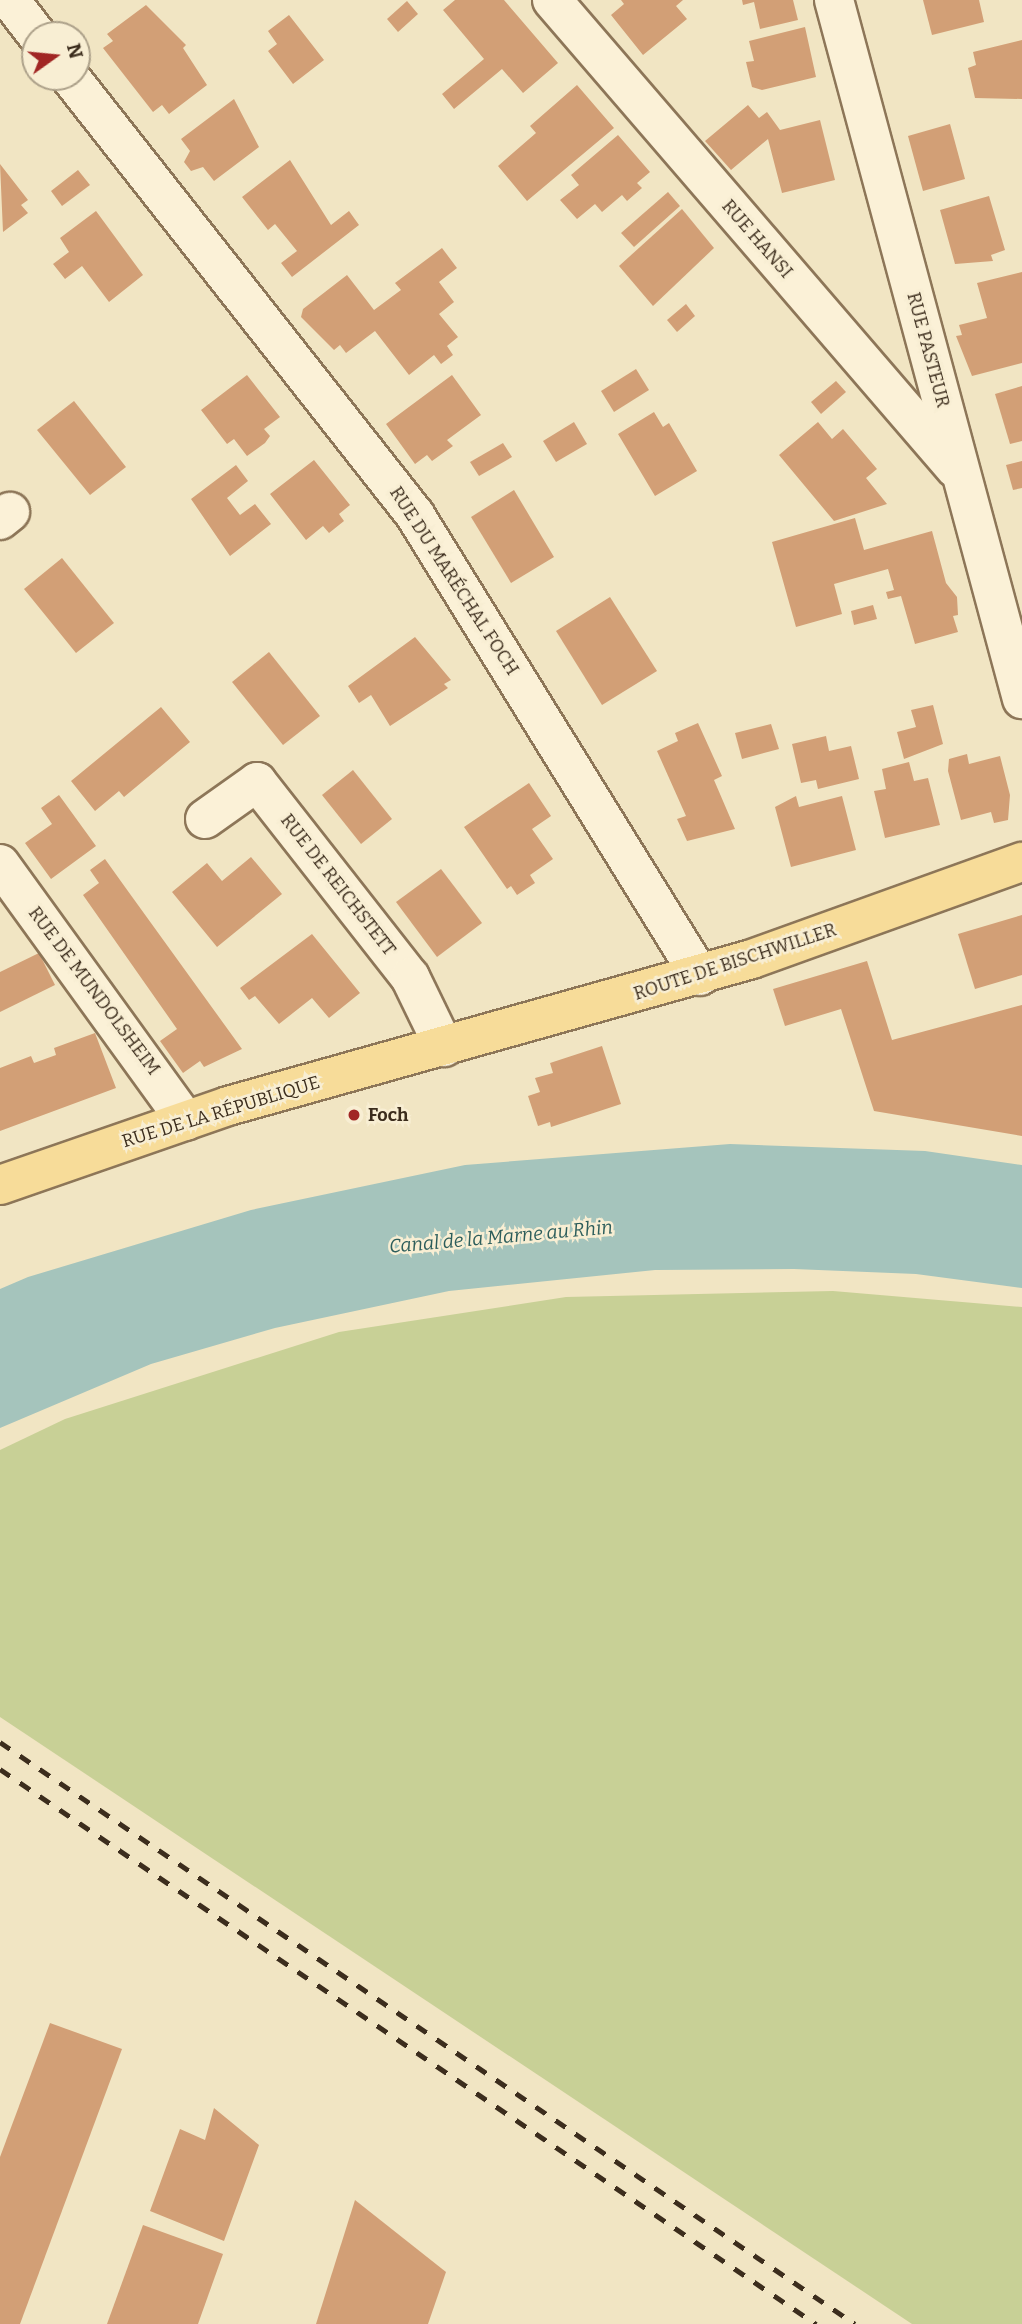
<!DOCTYPE html>
<meta charset="utf-8">
<style>
body{margin:0}
#map{position:relative;width:1022px;height:2324px;overflow:hidden;background:#f1e5c3;font-family:Bitter,serif}
div>[style]{position:absolute}
.green>*{inset:0;background:#c8d096}
.water>*{inset:0;background:#a5c4bc}
.building>*{inset:0;background:#d29f76}
.roads{filter:drop-shadow(2px 0 #8d7658) drop-shadow(-2px 0 #8d7658) drop-shadow(0 2px #8d7658) drop-shadow(0 -2px #8d7658)}
.minor>*{height:38px;margin:-19px;padding:0 19px;transform-origin:19px;border-radius:19px;background:#fbf1d7}
.major>*{height:38px;margin:-19px;padding:0 19px;transform-origin:19px;border-radius:19px;background:#f7dc99}
.rail>*{height:5px;margin-top:-2.5px;transform-origin:0;background:repeating-linear-gradient(90deg,#3c2d1d 0 12px,transparent 0 24px)}
.dots>*{width:19px;height:19px;translate:-50% -50%;box-sizing:border-box;border:4px solid #f8eed3;border-radius:50%}
span{translate:-50% -50%;white-space:nowrap;text-align:center;line-height:1.15;-webkit-text-stroke:5px #f8eed3;paint-order:stroke}
.street-label{font-size:18px;color:#3c2d1d}
.poi-label{font-size:18px;color:#3c2d1d;font-weight:700}
.left{translate:0 -50%;text-align:left}
.water-label{font-size:19px;color:#2c5d5b;font-style:italic}
.north{position:absolute;left:21px;top:21px;width:70px;height:70px;box-sizing:border-box;background:#f8eed3;border:2px solid #ada18a;border-radius:50%;rotate:75deg;font-size:19px;font-weight:700;line-height:28px;text-align:center;color:#3c2d1d}
.north::after{content:'';display:block;margin:auto;width:24px;height:32px;background:#a12624;clip-path:polygon(50% 0,100% 100%,50% 72%,0 100%)}
</style>
<div id="map">
<div class="green">
<i style="clip-path:polygon(833px 1291px,1022px 1307px,1022px 2324px,912px 2324px,0 1717px,0 1450px,65px 1419px,339px 1332px,566px 1297px)"></i>
</div>
<div class="water">
<i style="clip-path:polygon(730px 1144px,925px 1151px,1022px 1165px,1022px 1288px,916px 1274px,794px 1269px,655px 1270px,449px 1291px,275px 1328px,151px 1364px,0 1428px,0 1289px,28px 1277px,251px 1210px,465px 1165px)"></i>
</div>
<div class="building">
<i style="clip-path:polygon(455px 0,504px 0,558px 63px,523px 93px,502px 69px,454px 109px,442px 94px,484px 59px,443px 10px)"></i>
<i style="clip-path:polygon(621px 0,683px 0,676px 6px,687px 19px,643px 55px,611px 15px,624px 4px)"></i>
<i style="clip-path:polygon(742px 0,793px 0,798px 20px,760px 29px,754px 2px,743px 5px)"></i>
<i style="clip-path:polygon(923px 0,979px 0,984px 22px,932px 35px)"></i>
<i style="clip-path:polygon(407px 1px,418px 14px,398px 32px,387px 19px)"></i>
<i style="clip-path:polygon(146px 5px,186px 45px,183px 48px,207px 85px,169px 114px,162px 105px,153px 112px,103px 48px,113px 41px,107px 34px)"></i>
<i style="clip-path:polygon(289px 15px,324px 60px,293px 84px,268px 51px,277px 44px,268px 31px)"></i>
<i style="clip-path:polygon(805px 27px,816px 77px,762px 90px,752px 87px,746px 62px,754px 61px,749px 41px)"></i>
<i style="clip-path:polygon(1022px 40px,1022px 99px,975px 98px,968px 68px,976px 65px,973px 52px)"></i>
<i style="clip-path:polygon(577px 85px,614px 128px,527px 201px,498px 166px,536px 133px,530px 126px)"></i>
<i style="clip-path:polygon(234px 99px,259px 147px,214px 181px,203px 167px,191px 171px,184px 162px,190px 151px,181px 139px)"></i>
<i style="clip-path:polygon(748px 105px,759px 118px,767px 112px,780px 130px,820px 120px,835px 180px,782px 193px,768px 139px,731px 170px,705px 141px)"></i>
<i style="clip-path:polygon(950px 124px,965px 179px,923px 191px,908px 136px)"></i>
<i style="clip-path:polygon(618px 135px,650px 172px,637px 183px,642px 188px,627px 201px,622px 195px,602px 212px,595px 204px,577px 219px,560px 200px,579px 185px,571px 175px)"></i>
<i style="clip-path:polygon(290px 160px,331px 225px,349px 211px,359px 225px,292px 277px,281px 263px,297px 251px,275px 224px,268px 230px,242px 197px)"></i>
<i style="clip-path:polygon(0 164px,28px 200px,21px 205px,28px 213px,3px 232px)"></i>
<i style="clip-path:polygon(78px 170px,90px 185px,62px 206px,51px 191px)"></i>
<i style="clip-path:polygon(668px 192px,680px 206px,634px 247px,621px 233px)"></i>
<i style="clip-path:polygon(989px 196px,1005px 250px,991px 255px,993px 261px,955px 264px,940px 210px)"></i>
<i style="clip-path:polygon(682px 209px,714px 248px,653px 306px,619px 266px)"></i>
<i style="clip-path:polygon(96px 211px,143px 275px,109px 302px,82px 266px,65px 279px,53px 264px,69px 252px,60px 238px)"></i>
<i style="clip-path:polygon(442px 248px,457px 268px,439px 282px,454px 302px,439px 314px,458px 337px,447px 346px,453px 355px,441px 364px,434px 355px,409px 375px,375px 331px,346px 353px,340px 345px,334px 350px,301px 317px,303px 309px,347px 275px,374px 310px,401px 290px,395px 283px)"></i>
<i style="clip-path:polygon(1022px 272px,1022px 363px,972px 376px,956px 336px,962px 335px,959px 325px,987px 318px,977px 283px)"></i>
<i style="clip-path:polygon(686px 304px,695px 316px,677px 332px,667px 320px)"></i>
<i style="clip-path:polygon(636px 369px,649px 390px,614px 412px,601px 391px)"></i>
<i style="clip-path:polygon(247px 375px,280px 417px,264px 429px,270px 436px,265px 443px,247px 456px,234px 439px,227px 444px,201px 410px)"></i>
<i style="clip-path:polygon(452px 375px,481px 415px,447px 440px,453px 446px,432px 461px,427px 455px,415px 464px,386px 424px)"></i>
<i style="clip-path:polygon(836px 381px,846px 392px,821px 414px,811px 402px)"></i>
<i style="clip-path:polygon(1022px 386px,1022px 441px,1010px 444px,995px 394px)"></i>
<i style="clip-path:polygon(74px 401px,126px 467px,90px 495px,37px 430px)"></i>
<i style="clip-path:polygon(654px 412px,663px 427px,669px 423px,697px 471px,655px 496px,618px 434px)"></i>
<i style="clip-path:polygon(574px 422px,587px 444px,556px 462px,543px 441px)"></i>
<i style="clip-path:polygon(818px 422px,832px 439px,843px 429px,877px 469px,866px 478px,887px 504px,834px 521px,779px 455px)"></i>
<i style="clip-path:polygon(503px 443px,512px 457px,479px 476px,470px 462px)"></i>
<i style="clip-path:polygon(314px 460px,350px 505px,339px 514px,344px 521px,329px 533px,323px 526px,306px 540px,270px 494px)"></i>
<i style="clip-path:polygon(1022px 461px,1022px 488px,1013px 490px,1006px 465px)"></i>
<i style="clip-path:polygon(236px 465px,248px 481px,227px 498px,240px 515px,255px 504px,271px 524px,230px 556px,191px 499px)"></i>
<i style="clip-path:polygon(514px 490px,554px 557px,511px 583px,471px 517px)"></i>
<i style="clip-path:polygon(855px 518px,864px 550px,932px 531px,946px 583px,957px 597px,958px 615px,953px 616px,958px 632px,915px 644px,901px 596px,888px 599px,886px 592px,894px 590px,888px 569px,834px 584px,842px 614px,796px 627px,772px 542px)"></i>
<i style="clip-path:polygon(62px 558px,114px 623px,76px 653px,24px 589px)"></i>
<i style="clip-path:polygon(610px 597px,657px 671px,602px 705px,556px 631px)"></i>
<i style="clip-path:polygon(873px 605px,877px 619px,854px 625px,851px 611px)"></i>
<i style="clip-path:polygon(415px 637px,451px 680px,444px 684px,448px 688px,390px 726px,371px 695px,359px 703px,348px 686px)"></i>
<i style="clip-path:polygon(269px 652px,320px 716px,283px 745px,232px 682px)"></i>
<i style="clip-path:polygon(933px 705px,943px 744px,904px 759px,897px 732px,916px 727px,911px 710px)"></i>
<i style="clip-path:polygon(161px 707px,190px 742px,124px 797px,119px 791px,95px 811px,71px 781px)"></i>
<i style="clip-path:polygon(698px 723px,722px 776px,714px 780px,735px 829px,687px 841px,677px 819px,686px 816px,657px 751px,678px 741px,675px 733px)"></i>
<i style="clip-path:polygon(771px 724px,779px 749px,742px 759px,735px 733px)"></i>
<i style="clip-path:polygon(826px 736px,829px 751px,851px 746px,859px 779px,818px 789px,816px 780px,801px 783px,792px 744px)"></i>
<i style="clip-path:polygon(967px 754px,969px 764px,1000px 756px,1010px 795px,1008px 820px,994px 823px,991px 812px,961px 820px,948px 771px,949px 759px)"></i>
<i style="clip-path:polygon(909px 762px,914px 781px,928px 778px,940px 825px,885px 838px,874px 791px,886px 789px,882px 769px)"></i>
<i style="clip-path:polygon(353px 770px,392px 819px,361px 844px,322px 795px)"></i>
<i style="clip-path:polygon(529px 783px,551px 816px,532px 829px,553px 859px,530px 875px,535px 883px,517px 895px,511px 886px,507px 889px,464px 827px)"></i>
<i style="clip-path:polygon(59px 795px,96px 846px,51px 879px,25px 843px,52px 824px,41px 808px)"></i>
<i style="clip-path:polygon(796px 796px,799px 807px,842px 796px,856px 850px,791px 867px,775px 807px)"></i>
<i style="clip-path:polygon(251px 857px,282px 894px,217px 947px,172px 892px,207px 863px,222px 881px)"></i>
<i style="clip-path:polygon(105px 859px,125px 887px,242px 1049px,204px 1067px,200px 1061px,183px 1073px,160px 1041px,177px 1029px,83px 895px,99px 883px,90px 870px)"></i>
<i style="clip-path:polygon(441px 869px,482px 923px,437px 957px,396px 902px)"></i>
<i style="clip-path:polygon(1022px 915px,1022px 975px,975px 989px,958px 934px)"></i>
<i style="clip-path:polygon(312px 934px,360px 993px,329px 1018px,312px 998px,279px 1024px,255px 996px,249px 1000px,240px 988px)"></i>
<i style="clip-path:polygon(39px 953px,55px 985px,0 1012px,0 972px)"></i>
<i style="clip-path:polygon(867px 961px,892px 1040px,1022px 1005px,1022px 1136px,874px 1111px,841px 1009px,785px 1026px,773px 989px)"></i>
<i style="clip-path:polygon(95px 1033px,116px 1088px,0 1131px,0 1068px,31px 1056px,34px 1063px,56px 1055px,54px 1048px)"></i>
<i style="clip-path:polygon(602px 1046px,621px 1104px,551px 1127px,550px 1122px,538px 1126px,528px 1096px,540px 1092px,535px 1078px,553px 1073px,550px 1063px)"></i>
<i style="clip-path:polygon(50px 2023px,122px 2049px,20px 2324px,0 2324px,0 2157px)"></i>
<i style="clip-path:polygon(214px 2108px,259px 2145px,224px 2241px,150px 2211px,180px 2129px,205px 2140px)"></i>
<i style="clip-path:polygon(355px 2200px,446px 2272px,428px 2324px,316px 2324px)"></i>
<i style="clip-path:polygon(143px 2225px,223px 2254px,198px 2324px,107px 2324px)"></i>
</div>
<div class="roads">
<div class="minor">
<i style="left:10px;top:0;width:44px;rotate:52.4deg"></i>
<i style="left:552px;top:0;width:618px;rotate:49.27deg"></i>
<i style="left:834px;top:0;width:724px;rotate:74.95deg"></i>
<i style="left:70px;top:77px;width:558px;rotate:51.77deg"></i>
<i style="left:415px;top:515px;width:542px;rotate:58.27deg"></i>
<i style="left:0;top:520px;width:13px;rotate:-39deg"></i>
<i style="left:205px;top:819px;width:64px;rotate:-35.4deg"></i>
<i style="left:257px;top:782px;width:248px;rotate:51.9deg"></i>
<i style="left:410px;top:977px;width:78px;rotate:64.1deg"></i>
<i style="left:0;top:864px;width:317px;rotate:54.1deg"></i>
</div>
<div class="major">
<i style="left:0;top:1185px;width:241px;rotate:-19.1deg"></i>
<i style="left:228px;top:1106px;width:544px;rotate:-15.67deg"></i>
<i style="left:752px;top:959px;width:287px;rotate:-19.8deg"></i>
</div>
</div>
<div class="rail">
<i style="left:0;top:1742px;width:1034px;rotate:34.24deg"></i>
<i style="left:0;top:1769px;width:987px;rotate:34.22deg"></i>
</div>
<div class="dots">
<i style="left:354px;top:1115px;background:#a12624"></i>
</div>
<div class="street-label">
<span style="left:757px;top:239px;rotate:49deg">RUE HANSI</span>
<span style="left:928px;top:350px;rotate:75deg">RUE PASTEUR</span>
<span style="left:454px;top:581px;rotate:57deg">RUE DU MARÉCHAL FOCH</span>
<span style="left:338px;top:885px;rotate:52deg">RUE DE REICHSTETT</span>
<span style="left:735px;top:962px;rotate:-18deg">ROUTE DE BISCHWILLER</span>
<span style="left:94px;top:991px;rotate:53deg">RUE DE MUNDOLSHEIM</span>
<span style="left:221px;top:1112px;rotate:-17deg">RUE DE LA RÉPUBLIQUE</span>
</div>
<div class="poi-label">
<span class="left" style="left:368px;top:1115px">Foch</span>
</div>
<div class="water-label">
<span style="left:501px;top:1237px;rotate:-5deg">Canal de la Marne au Rhin</span>
</div>
<div class="north">N</div>
</div>
